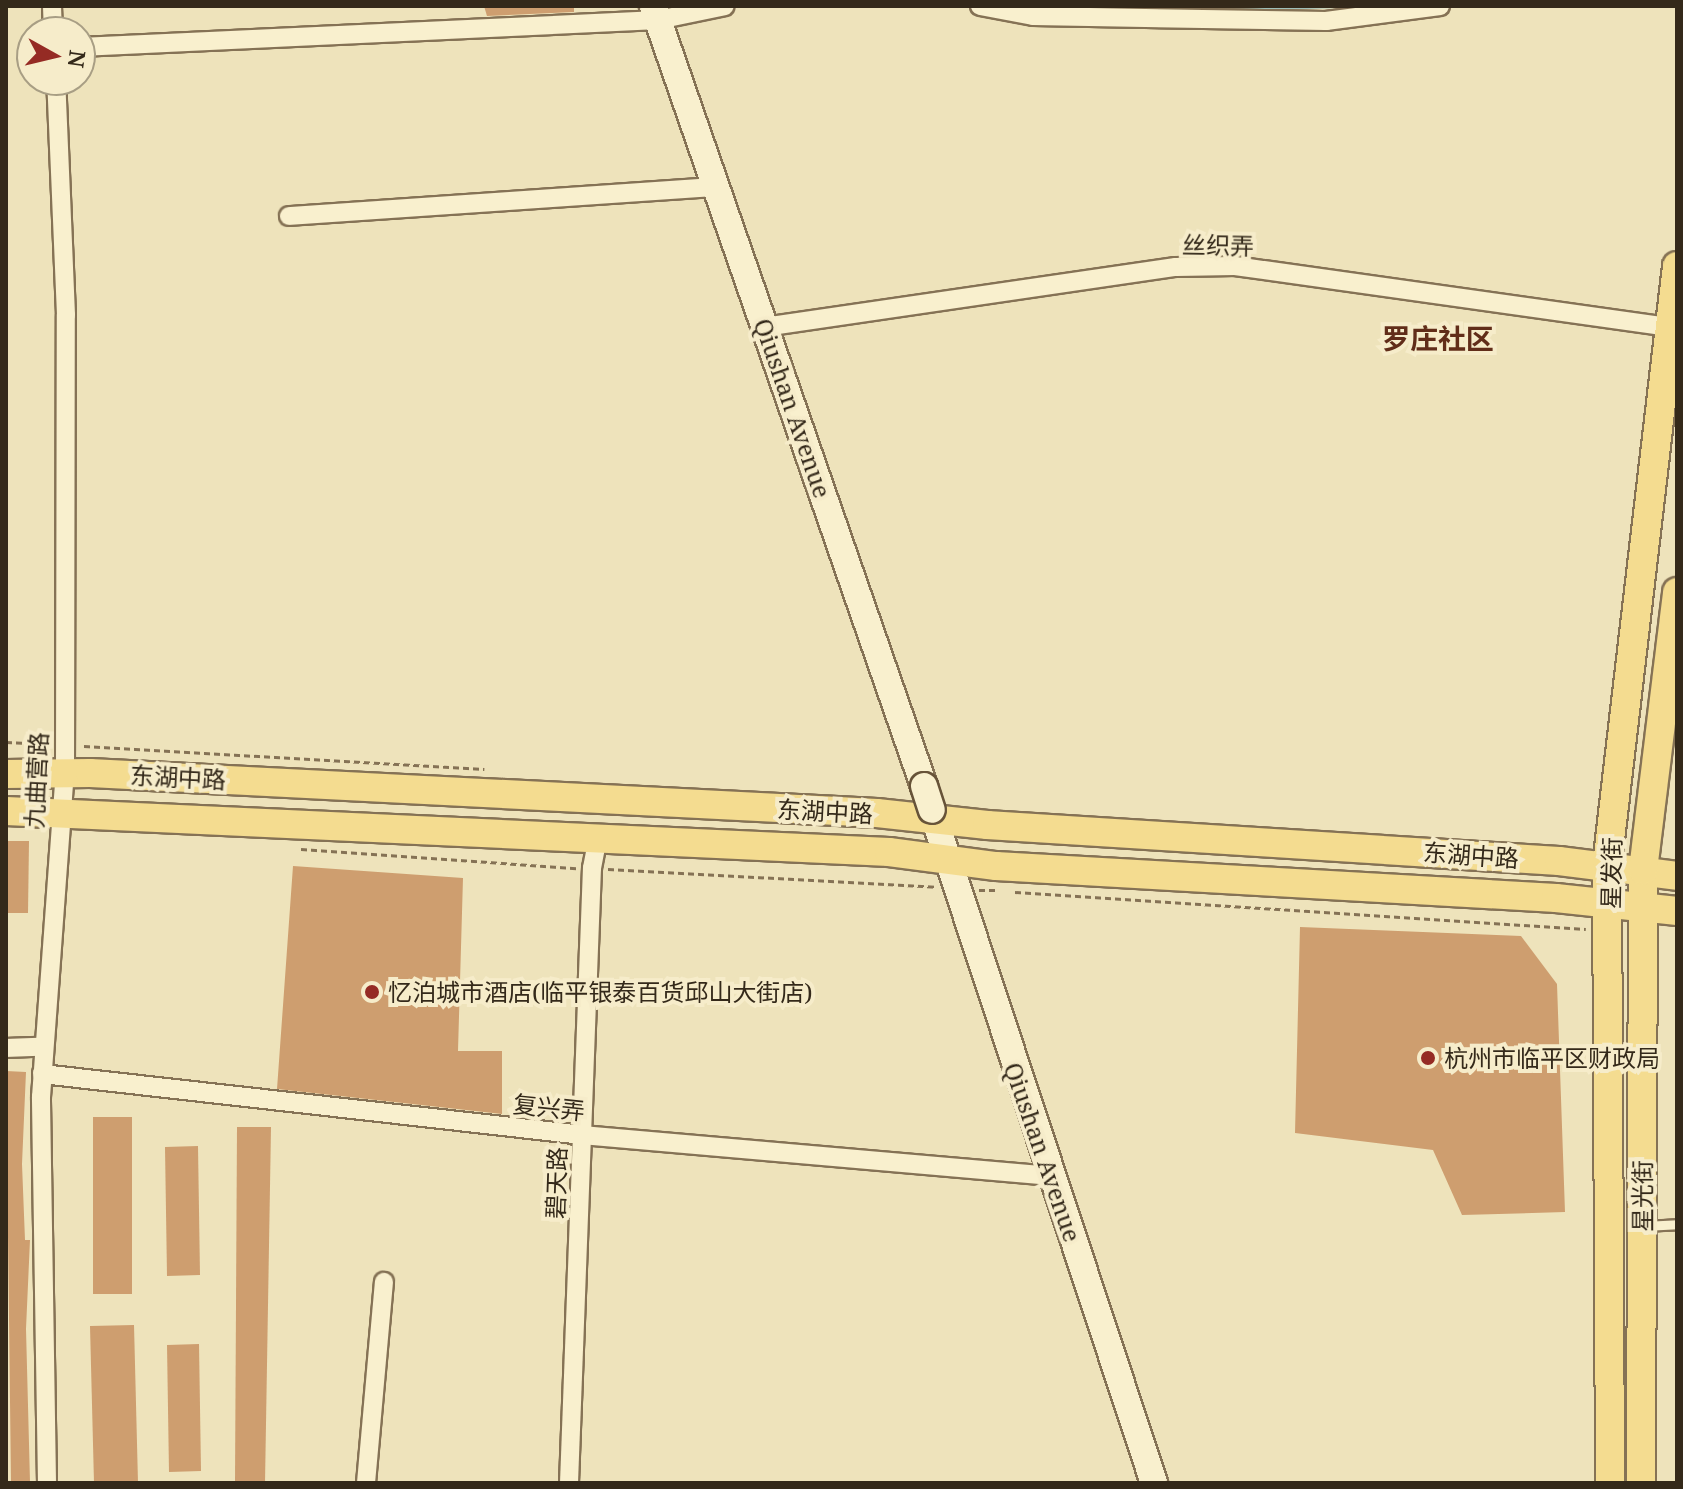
<!DOCTYPE html>
<meta charset="utf-8">
<style>
body{margin:0}
#map{position:relative;width:1683px;height:1489px;overflow:hidden;background:#eee3bb;font-family:"Noto Serif","Noto Sans SC",serif}
div>[style]{position:absolute}
.water>*{inset:0;background:#9fbfb8}
.building>*{inset:0;background:#ce9e6f}
.path>*{height:3px;margin-top:-1.5px;transform-origin:0;background:repeating-linear-gradient(90deg,#857255 0 6px,transparent 0 10px)}
.roads{filter:drop-shadow(2px 0 #857255) drop-shadow(-2px 0 #857255) drop-shadow(0 2px #857255) drop-shadow(0 -2px #857255)}
.lane>*{height:9px;margin:-4.5px;padding:0 4.5px;transform-origin:4.5px;border-radius:4.5px;background:#f9f0ce}
.street>*{height:18px;margin:-9px;padding:0 9px;transform-origin:9px;border-radius:9px;background:#f9f0ce}
.secondary>*{height:26px;margin:-13px;padding:0 13px;transform-origin:13px;border-radius:13px;background:#f9f0ce}
.primary>*{height:28px;margin:-14px;padding:0 14px;transform-origin:14px;border-radius:14px;background:#f4dc90}
.bridges{filter:drop-shadow(2px 0 #675338) drop-shadow(-2px 0 #675338) drop-shadow(0 2px #675338) drop-shadow(0 -2px #675338)}
.secondary-bridge>*{height:26px;margin:-13px;padding:0 13px;transform-origin:13px;border-radius:13px;background:#f9f0ce}
.dots>*{width:22px;height:22px;translate:-50% -50%;box-sizing:border-box;border:4px solid #f6ecca;border-radius:50%}
span{translate:-50% -50%;white-space:nowrap;text-align:center;line-height:1.15;-webkit-text-stroke:8px #f6ecca;paint-order:stroke}
.street-label{font-size:24px;color:#34291a}
.poi-label{font-size:24px;color:#34291a}
.left{translate:0 -50%;text-align:left}
.quarter-label{font-size:28px;color:#612d19;font-weight:700}
.frame{position:absolute;inset:0;border:8px solid #34291a;pointer-events:none}
.north{position:absolute;left:16px;top:16px;width:80px;height:80px;box-sizing:border-box;background:#f6ecca;border:2px solid #a89e84;border-radius:50%;rotate:98deg;font-size:22px;font-weight:700;line-height:32px;text-align:center;color:#34291a}
.north::after{content:'';display:block;margin:auto;width:28px;height:36px;background:#952b24;clip-path:polygon(50% 0,100% 100%,50% 72%,0 100%)}
</style>
<div id="map">
<div class="water">
<i style="clip-path:polygon(1024px 6px,1414px 6px,1098px 15px)"></i>
</div>
<div class="building">
<i style="clip-path:polygon(484px 6px,574px 6px,574px 12px,487px 16px)"></i>
<i style="clip-path:polygon(6px 841px,29px 841px,28px 913px,6px 913px)"></i>
<i style="clip-path:polygon(293px 866px,463px 878px,458px 1051px,502px 1051px,502px 1114px,277px 1089px)"></i>
<i style="clip-path:polygon(1300px 927px,1521px 936px,1557px 984px,1565px 1212px,1462px 1215px,1433px 1150px,1295px 1133px)"></i>
<i style="clip-path:polygon(6px 1071px,26px 1072px,22px 1164px,25px 1240px,30px 1240px,26px 1329px,30px 1482px,11px 1483px)"></i>
<i style="clip-path:polygon(93px 1117px,132px 1117px,132px 1294px,93px 1294px)"></i>
<i style="clip-path:polygon(237px 1127px,271px 1127px,265px 1483px,235px 1483px)"></i>
<i style="clip-path:polygon(198px 1146px,200px 1275px,167px 1276px,165px 1147px)"></i>
<i style="clip-path:polygon(134px 1325px,138px 1483px,94px 1483px,90px 1326px)"></i>
<i style="clip-path:polygon(199px 1344px,201px 1471px,169px 1472px,167px 1345px)"></i>
</div>
<div class="path">
<i style="left:6px;top:742px;width:43px;rotate:2.7deg"></i>
<i style="left:84px;top:746px;width:401px;rotate:3.3deg"></i>
<i style="left:301px;top:849px;width:276px;rotate:4deg"></i>
<i style="left:608px;top:869px;width:328px;rotate:3.1deg"></i>
<i style="left:979px;top:890px;width:17px"></i>
<i style="left:1015px;top:892px;width:572px;rotate:3.71deg"></i>
</div>
<div class="roads">
<div class="lane">
<i style="left:1644px;top:1226px;width:33px;rotate:-3deg"></i>
</div>
<div class="street">
<i style="left:52px;top:6px;width:26px;rotate:88deg"></i>
<i style="left:980px;top:6px;width:54px;rotate:10.7deg"></i>
<i style="left:1033px;top:16px;width:293px;rotate:1deg"></i>
<i style="left:1326px;top:21px;width:115px;rotate:-7.5deg"></i>
<i style="left:80px;top:47px;width:579px;rotate:-2.67deg"></i>
<i style="left:658px;top:20px;width:68px;rotate:-11.8deg"></i>
<i style="left:289px;top:216px;width:428px;rotate:-3.9deg"></i>
<i style="left:764px;top:327px;width:416px;rotate:-8.3deg"></i>
<i style="left:1176px;top:267px;width:59px;rotate:-1deg"></i>
<i style="left:1235px;top:266px;width:439px;rotate:8deg"></i>
<i style="left:6px;top:1048px;width:38px;rotate:-2deg"></i>
<i style="left:42px;top:1074px;width:543px;rotate:6.44deg"></i>
<i style="left:582px;top:1135px;width:471px;rotate:5deg"></i>
<i style="left:47px;top:1483px;width:386px;rotate:-90.9deg"></i>
<i style="left:41px;top:1097px;width:325px;rotate:-85.8deg"></i>
<i style="left:65px;top:773px;width:458px;rotate:-89.9deg"></i>
<i style="left:66px;top:315px;width:235px;rotate:-92.4deg"></i>
<i style="left:366px;top:1483px;width:202px;rotate:-84.9deg"></i>
<i style="left:569px;top:1483px;width:615px;rotate:-87.86deg"></i>
<i style="left:592px;top:868px;width:32px;rotate:-79deg"></i>
</div>
<div class="secondary">
<i style="left:653px;top:6px;width:826px;rotate:70.84deg"></i>
<i style="left:935px;top:820px;width:698px;rotate:71.72deg"></i>
</div>
<div class="primary">
<i style="left:6px;top:774px;width:84px;rotate:-0.7deg"></i>
<i style="left:90px;top:773px;width:788px;rotate:2.91deg"></i>
<i style="left:877px;top:813px;width:111px;rotate:6.2deg"></i>
<i style="left:987px;top:825px;width:573px;rotate:3.6deg"></i>
<i style="left:1559px;top:861px;width:119px;rotate:7.2deg"></i>
<i style="left:6px;top:811px;width:884px;rotate:2.66deg"></i>
<i style="left:889px;top:852px;width:108px;rotate:7.5deg"></i>
<i style="left:996px;top:866px;width:561px;rotate:3.27deg"></i>
<i style="left:1556px;top:898px;width:122px;rotate:6.1deg"></i>
<i style="left:1610px;top:1483px;width:618px;rotate:-90.28deg"></i>
<i style="left:1607px;top:865px;width:603px;rotate:-83.33deg"></i>
<i style="left:1641px;top:1483px;width:613px;rotate:-89.81deg"></i>
<i style="left:1643px;top:870px;width:280px;rotate:-83deg"></i>
</div>
</div>
<div class="bridges">
<div class="secondary-bridge">
<i style="left:924px;top:786px;width:25px;rotate:72deg"></i>
</div>
</div>
<div class="dots">
<i style="left:372px;top:992px;background:#952b24"></i>
<i style="left:1428px;top:1058px;background:#952b24"></i>
</div>
<div class="street-label">
<span style="left:1218px;top:245px;rotate:1deg">丝织弄</span>
<span style="left:793px;top:408px;rotate:71deg">Qiushan Avenue</span>
<span style="left:178px;top:777px;rotate:3deg">东湖中路</span>
<span style="left:36px;top:780px;rotate:-87deg">九曲营路</span>
<span style="left:825px;top:811px;rotate:3deg">东湖中路</span>
<span style="left:1471px;top:855px;rotate:4deg">东湖中路</span>
<span style="left:1611px;top:873px;rotate:-89deg">星发街</span>
<span style="left:549px;top:1107px;rotate:6deg">复兴弄</span>
<span style="left:1043px;top:1152px;rotate:71deg">Qiushan Avenue</span>
<span style="left:556px;top:1183px;rotate:-88deg">碧天路</span>
<span style="left:1642px;top:1196px;rotate:-90deg">星光街</span>
</div>
<div class="poi-label">
<span class="left" style="left:388px;top:992px">忆泊城市酒店(临平银泰百货邱山大街店)</span>
<span class="left" style="left:1444px;top:1058px">杭州市临平区财政局</span>
</div>
<div class="quarter-label">
<span style="left:1438px;top:338px">罗庄社区</span>
</div>
<div class="frame"></div>
<div class="north">N</div>
</div>
